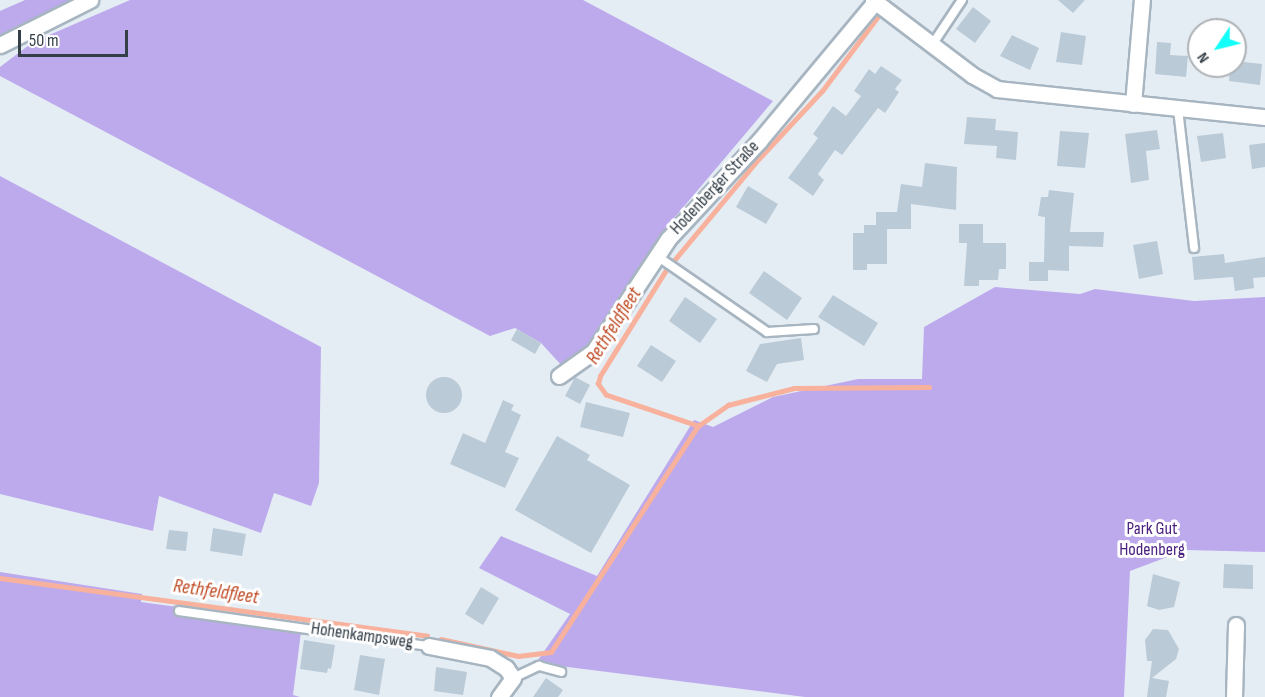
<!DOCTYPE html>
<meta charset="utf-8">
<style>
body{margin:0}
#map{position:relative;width:1265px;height:697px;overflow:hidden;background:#e5edf4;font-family:"Sofia Sans Condensed",sans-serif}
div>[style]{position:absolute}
.green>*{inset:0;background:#bdaaed}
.stream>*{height:4.5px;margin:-2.25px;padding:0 2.25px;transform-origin:2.25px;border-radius:2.25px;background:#f7b19c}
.building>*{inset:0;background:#bacad7}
.round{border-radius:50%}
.roads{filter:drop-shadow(2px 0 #a7b5c1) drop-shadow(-2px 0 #a7b5c1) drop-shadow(0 2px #a7b5c1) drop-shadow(0 -2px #a7b5c1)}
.lane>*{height:8px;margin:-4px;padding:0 4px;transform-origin:4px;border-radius:4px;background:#fff}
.street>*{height:15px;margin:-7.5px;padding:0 7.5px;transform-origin:7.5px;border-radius:7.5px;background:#fff}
span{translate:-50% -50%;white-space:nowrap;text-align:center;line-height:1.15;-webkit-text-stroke:6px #fff;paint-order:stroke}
.street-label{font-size:18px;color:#343f48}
.park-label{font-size:18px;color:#4c227f}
.water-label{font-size:20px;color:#be4a23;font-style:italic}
.north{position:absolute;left:1187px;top:18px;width:60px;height:60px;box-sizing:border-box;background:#fff;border:2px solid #aeb2b6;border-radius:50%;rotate:235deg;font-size:16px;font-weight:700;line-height:24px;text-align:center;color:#343f48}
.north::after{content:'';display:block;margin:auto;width:21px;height:27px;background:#12fffa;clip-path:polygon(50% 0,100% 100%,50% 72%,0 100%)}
.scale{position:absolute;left:18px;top:30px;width:110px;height:27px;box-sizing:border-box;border:3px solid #343f48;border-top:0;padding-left:8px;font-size:18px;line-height:21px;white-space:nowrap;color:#343f48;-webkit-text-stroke:4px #fff;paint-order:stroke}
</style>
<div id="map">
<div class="green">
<i style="clip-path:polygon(25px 0,74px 0,0 38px,0 11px)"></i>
<i style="clip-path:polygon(130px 0,583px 0,773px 101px,659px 236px,594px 338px,563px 367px,541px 343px,515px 328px,490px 336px,0 76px,0 67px,33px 42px)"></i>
<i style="clip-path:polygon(0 176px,321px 347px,319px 483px,311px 506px,274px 493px,261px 533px,159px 496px,153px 531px,0 494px)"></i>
<i style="clip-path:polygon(995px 287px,1080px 294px,1095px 289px,1194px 301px,1265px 297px,1265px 552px,1186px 550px,1130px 571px,1124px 697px,805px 697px,536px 663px,570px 614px,479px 568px,501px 536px,597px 576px,694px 420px,713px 427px,773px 397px,858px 379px,922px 379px,924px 327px)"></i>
<i style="clip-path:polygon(0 572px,142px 594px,141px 602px,302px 624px,293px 695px,300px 697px,0 697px)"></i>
</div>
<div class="stream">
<i style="left:698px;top:426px;width:97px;rotate:-161.4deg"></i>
<i style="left:606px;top:395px;width:14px;rotate:-126deg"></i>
<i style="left:598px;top:384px;width:8px;rotate:-76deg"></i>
<i style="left:600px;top:376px;width:125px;rotate:-58.1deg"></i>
<i style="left:666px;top:270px;width:139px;rotate:-50.2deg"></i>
<i style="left:755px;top:163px;width:98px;rotate:-47.1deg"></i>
<i style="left:822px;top:91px;width:95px;rotate:-53.1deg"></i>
<i style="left:0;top:578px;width:431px;rotate:7.7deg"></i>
<i style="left:441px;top:639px;width:79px;rotate:12.4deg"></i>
<i style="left:518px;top:656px;width:33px;rotate:-7deg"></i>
<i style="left:551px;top:652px;width:270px;rotate:-57deg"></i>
<i style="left:698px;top:426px;width:37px;rotate:-35deg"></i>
<i style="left:728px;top:405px;width:68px;rotate:-14.4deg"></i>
<i style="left:794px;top:388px;width:135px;rotate:-0.4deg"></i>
</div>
<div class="building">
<i style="clip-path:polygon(1058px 0,1085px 0,1073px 13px)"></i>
<i style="clip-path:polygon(973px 7px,991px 21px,975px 43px,956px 29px)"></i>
<i style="clip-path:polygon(1061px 32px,1086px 36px,1082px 65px,1056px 62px)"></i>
<i style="clip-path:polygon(1012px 35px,1039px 48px,1030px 70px,1000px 56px)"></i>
<i style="clip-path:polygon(1157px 42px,1171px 43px,1170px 55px,1188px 56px,1186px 77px,1155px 74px)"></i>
<i style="clip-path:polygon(1235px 61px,1262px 64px,1260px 85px,1229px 81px,1230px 66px,1235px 66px)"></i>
<i style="clip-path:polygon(881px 66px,902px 80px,895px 89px,899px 92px,885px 113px,878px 108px,842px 155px,835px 150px,818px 174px,824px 180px,813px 196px,788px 178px,818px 138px,813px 134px,833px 106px,846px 116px,861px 96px,854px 91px,869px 69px,875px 74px)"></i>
<i style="clip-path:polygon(967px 117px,996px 119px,995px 130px,1018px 132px,1016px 160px,996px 158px,997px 146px,964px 144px)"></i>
<i style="clip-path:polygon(1157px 130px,1160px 149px,1146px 151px,1149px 180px,1131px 183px,1125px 134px)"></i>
<i style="clip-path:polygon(1060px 131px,1089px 133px,1085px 168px,1057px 166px)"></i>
<i style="clip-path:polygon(1223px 133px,1226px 158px,1201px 162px,1197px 136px)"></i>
<i style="clip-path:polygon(1265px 143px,1265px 167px,1252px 169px,1249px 145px)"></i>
<i style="clip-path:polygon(925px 163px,957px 167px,956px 210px,911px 204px,911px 229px,887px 229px,887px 264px,867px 264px,867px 270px,853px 270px,853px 233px,864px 233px,864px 225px,876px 225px,876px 212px,897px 212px,901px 184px,922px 187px)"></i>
<i style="clip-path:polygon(748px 186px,778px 204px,766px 224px,736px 207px)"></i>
<i style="clip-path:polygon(1049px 190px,1074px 193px,1070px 232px,1104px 232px,1103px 247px,1069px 246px,1069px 271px,1048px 270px,1048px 281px,1029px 281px,1029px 262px,1044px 262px,1045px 217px,1038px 216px,1041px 197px,1048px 197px)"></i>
<i style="clip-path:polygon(959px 224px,983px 224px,983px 243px,1006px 243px,1006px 269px,999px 269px,998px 280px,979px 280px,979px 286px,964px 286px,967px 243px,959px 243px)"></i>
<i style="clip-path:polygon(1157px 241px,1163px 274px,1139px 279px,1133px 245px)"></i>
<i style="clip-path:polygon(1224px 254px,1225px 263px,1265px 257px,1265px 277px,1253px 278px,1254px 288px,1235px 291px,1233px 277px,1194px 280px,1192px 257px)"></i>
<i style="clip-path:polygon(764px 271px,802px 298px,787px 320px,749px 293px)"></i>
<i style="clip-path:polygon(833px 295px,878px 323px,864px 346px,818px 317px)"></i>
<i style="clip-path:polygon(685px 297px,717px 319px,700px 343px,669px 321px)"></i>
<i style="clip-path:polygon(517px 329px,541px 343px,535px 354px,511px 340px)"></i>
<i style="clip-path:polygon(801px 338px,804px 360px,777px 364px,767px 382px,746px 371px,760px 344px)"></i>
<i style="clip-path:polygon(651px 345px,676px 361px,662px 382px,637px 366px)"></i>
<i style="clip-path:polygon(575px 377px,590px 385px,580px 404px,565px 396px)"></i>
<i class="round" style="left:426px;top:377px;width:36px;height:36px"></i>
<i style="clip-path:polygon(503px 400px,514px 405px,511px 410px,521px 415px,505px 452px,519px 458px,505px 488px,450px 464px,463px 433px,485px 443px)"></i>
<i style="clip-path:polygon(586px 402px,630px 413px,623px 437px,580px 427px)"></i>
<i style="clip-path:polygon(557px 436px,590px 455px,587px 460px,630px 485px,591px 553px,515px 510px)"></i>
<i style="clip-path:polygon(213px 528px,246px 534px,242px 556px,210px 551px)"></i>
<i style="clip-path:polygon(169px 530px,188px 532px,186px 551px,166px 549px)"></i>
<i style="clip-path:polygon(1224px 564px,1253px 565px,1253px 589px,1223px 588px)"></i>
<i style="clip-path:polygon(1153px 574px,1180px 582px,1174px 607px,1159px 610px,1147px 606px)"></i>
<i style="clip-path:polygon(481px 587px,499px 598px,483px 625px,465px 614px)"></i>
<i style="clip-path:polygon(1153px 629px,1168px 630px,1179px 649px,1176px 659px,1152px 678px,1169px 681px,1166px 697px,1147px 697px,1152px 661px,1147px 661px,1145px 640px)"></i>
<i style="clip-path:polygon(304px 640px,335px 645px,331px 669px,328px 668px,327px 673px,300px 669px)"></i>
<i style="clip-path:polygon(360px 655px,385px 659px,379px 695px,354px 690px)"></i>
<i style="clip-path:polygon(436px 667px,467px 672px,463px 695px,434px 691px)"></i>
<i style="clip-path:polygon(546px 678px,563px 690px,558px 697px,533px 697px)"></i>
</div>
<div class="roads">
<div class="lane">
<i style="left:932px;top:45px;width:54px;rotate:-56.3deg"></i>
<i style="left:1178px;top:109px;width:140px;rotate:83.4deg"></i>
<i style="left:657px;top:256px;width:134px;rotate:34.6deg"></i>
<i style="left:767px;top:332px;width:47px;rotate:-3.7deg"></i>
<i style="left:179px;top:611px;width:252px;rotate:8deg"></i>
<i style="left:513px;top:678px;width:29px;rotate:-25deg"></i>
<i style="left:539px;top:666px;width:23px;rotate:15deg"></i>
</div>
<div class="street">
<i style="left:873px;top:0;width:124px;rotate:37.1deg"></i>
<i style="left:972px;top:75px;width:29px;rotate:29deg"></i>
<i style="left:997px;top:89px;width:269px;rotate:6deg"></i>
<i style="left:0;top:45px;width:101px;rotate:-26.6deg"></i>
<i style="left:1133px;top:104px;width:104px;rotate:-85.1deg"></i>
<i style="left:559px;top:376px;width:43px;rotate:-35.5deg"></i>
<i style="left:594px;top:351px;width:134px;rotate:-56.5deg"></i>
<i style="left:668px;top:239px;width:134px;rotate:-47.1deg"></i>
<i style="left:759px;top:141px;width:181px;rotate:-50.2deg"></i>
<i style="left:429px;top:646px;width:62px;rotate:11.1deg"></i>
<i style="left:490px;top:658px;width:19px;rotate:32deg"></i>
<i style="left:506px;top:668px;width:12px;rotate:55deg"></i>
<i style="left:513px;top:678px;width:24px;rotate:126deg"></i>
<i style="left:1234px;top:697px;width:72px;rotate:-88.4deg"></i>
</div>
</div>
<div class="street-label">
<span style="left:715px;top:188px;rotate:-47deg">Hodenberger Straße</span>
<span style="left:362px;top:636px;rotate:8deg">Hohenkampsweg</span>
</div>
<div class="park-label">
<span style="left:1152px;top:540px">Park Gut<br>Hodenberg</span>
</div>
<div class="water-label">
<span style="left:614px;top:326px;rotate:-58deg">Rethfeldfleet</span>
<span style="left:216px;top:592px;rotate:8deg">Rethfeldfleet</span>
</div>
<div class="north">N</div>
<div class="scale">50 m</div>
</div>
